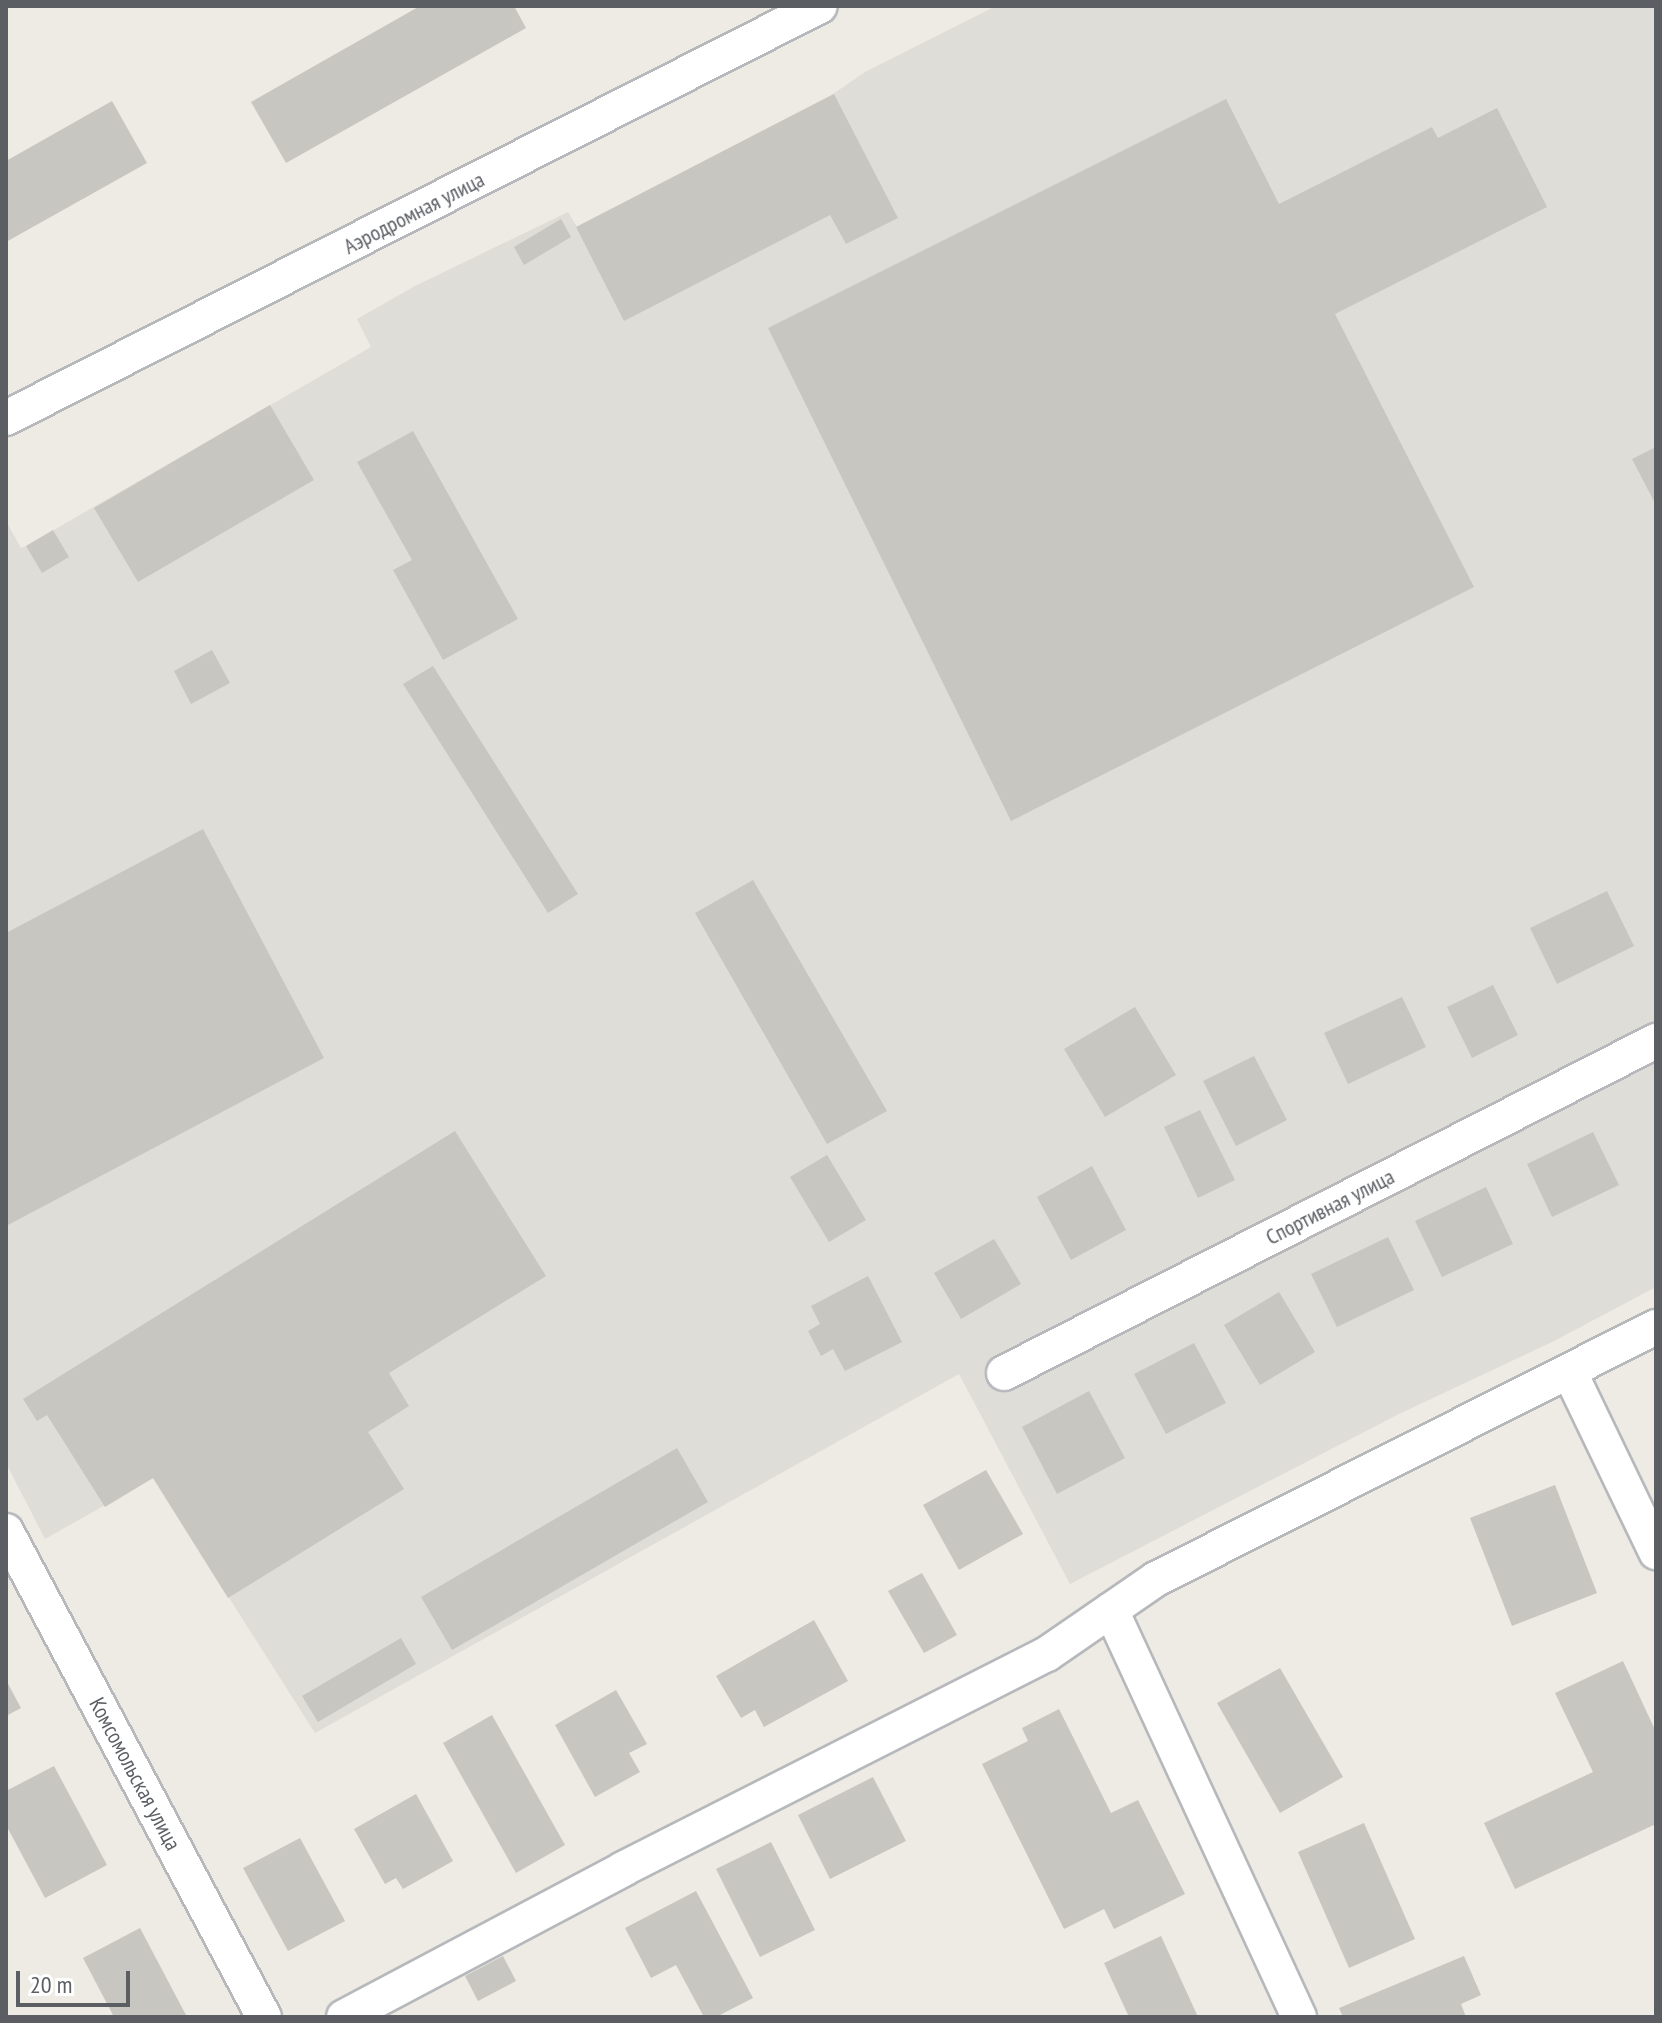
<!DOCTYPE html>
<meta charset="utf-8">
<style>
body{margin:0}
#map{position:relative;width:1662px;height:2023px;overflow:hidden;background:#edebe3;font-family:"PT Sans Narrow",sans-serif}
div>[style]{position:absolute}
.industrial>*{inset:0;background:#deddd7}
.building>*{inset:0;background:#c8c6c0}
.roads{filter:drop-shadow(2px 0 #b6b8bc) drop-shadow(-2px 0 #b6b8bc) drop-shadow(0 2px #b6b8bc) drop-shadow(0 -2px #b6b8bc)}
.minor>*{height:34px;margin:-17px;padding:0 17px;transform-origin:17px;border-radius:17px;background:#fff}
span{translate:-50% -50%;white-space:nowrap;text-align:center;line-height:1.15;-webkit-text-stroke:6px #fff;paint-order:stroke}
.street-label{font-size:22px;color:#5b5e63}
.frame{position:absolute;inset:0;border:8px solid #5b5e63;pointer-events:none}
.scale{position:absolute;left:16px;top:1971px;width:114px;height:36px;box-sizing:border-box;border:4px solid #5b5e63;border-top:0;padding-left:10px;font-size:24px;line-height:28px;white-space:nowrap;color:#5b5e63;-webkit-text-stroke:6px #fff;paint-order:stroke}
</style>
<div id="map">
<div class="industrial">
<i style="clip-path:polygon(996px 6px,1656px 6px,1656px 1287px,1554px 1341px,1399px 1414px,1070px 1584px,959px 1374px,315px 1733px,153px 1478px,45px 1539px,6px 1463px,6px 521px,21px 548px,26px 546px,371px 347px,357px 319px,415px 286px,568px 212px,577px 227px,833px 94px,865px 72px)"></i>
</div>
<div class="building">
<i style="clip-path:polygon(420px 6px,514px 6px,526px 28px,286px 163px,251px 102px)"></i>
<i style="clip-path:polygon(834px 94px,898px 218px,846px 244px,830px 215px,624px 321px,576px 227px)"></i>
<i style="clip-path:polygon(1226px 99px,1279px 204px,1432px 127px,1438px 138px,1497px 108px,1547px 207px,1335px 314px,1474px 587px,1011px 821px,768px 328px)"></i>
<i style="clip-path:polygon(112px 101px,147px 163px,6px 242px,6px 161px)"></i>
<i style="clip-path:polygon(561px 219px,571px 237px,524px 265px,514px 247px)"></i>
<i style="clip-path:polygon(270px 405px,314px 480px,138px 582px,94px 508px)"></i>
<i style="clip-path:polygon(413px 431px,518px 619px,443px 660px,393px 570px,412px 560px,357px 462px)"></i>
<i style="clip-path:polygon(1656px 447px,1656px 505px,1632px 459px)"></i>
<i style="clip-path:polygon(53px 530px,69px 557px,42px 573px,26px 546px)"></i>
<i style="clip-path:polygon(212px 650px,230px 683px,191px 704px,174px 671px)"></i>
<i style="clip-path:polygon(433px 666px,578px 894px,548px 913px,403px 684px)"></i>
<i style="clip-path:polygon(203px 829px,324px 1058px,6px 1226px,6px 933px)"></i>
<i style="clip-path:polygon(753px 880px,887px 1111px,827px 1144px,695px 913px)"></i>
<i style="clip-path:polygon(1607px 891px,1634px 946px,1557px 984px,1530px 928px)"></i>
<i style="clip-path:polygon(1493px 985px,1518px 1035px,1472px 1058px,1447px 1007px)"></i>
<i style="clip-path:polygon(1402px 997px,1426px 1047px,1348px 1084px,1324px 1033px)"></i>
<i style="clip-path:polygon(1135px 1007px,1176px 1075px,1105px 1117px,1064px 1049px)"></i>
<i style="clip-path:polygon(1254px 1056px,1287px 1120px,1236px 1146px,1203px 1081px)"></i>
<i style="clip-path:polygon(1200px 1110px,1235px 1180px,1198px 1198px,1164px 1127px)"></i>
<i style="clip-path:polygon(455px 1131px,546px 1276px,389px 1373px,409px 1406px,368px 1432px,404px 1489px,228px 1598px,153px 1478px,105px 1507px,47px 1415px,37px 1421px,23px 1399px)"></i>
<i style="clip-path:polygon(1593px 1132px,1619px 1185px,1552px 1217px,1527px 1164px)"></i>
<i style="clip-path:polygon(827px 1155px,866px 1220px,829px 1242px,790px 1177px)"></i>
<i style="clip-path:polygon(1092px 1166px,1126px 1230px,1071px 1260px,1037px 1197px)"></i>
<i style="clip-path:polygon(1486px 1187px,1513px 1244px,1442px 1277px,1415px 1221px)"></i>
<i style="clip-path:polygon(1388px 1237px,1414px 1290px,1337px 1327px,1311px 1274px)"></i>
<i style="clip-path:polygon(994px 1239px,1021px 1284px,961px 1319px,934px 1273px)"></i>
<i style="clip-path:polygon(868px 1276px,902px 1342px,845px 1371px,833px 1349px,821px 1356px,808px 1331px,820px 1324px,811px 1306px)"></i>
<i style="clip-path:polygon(1279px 1292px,1315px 1352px,1260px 1385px,1224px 1325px)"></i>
<i style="clip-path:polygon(1194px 1343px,1226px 1403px,1166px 1434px,1134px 1374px)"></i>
<i style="clip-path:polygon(1089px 1391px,1125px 1458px,1057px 1494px,1022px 1427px)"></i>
<i style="clip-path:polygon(677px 1448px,708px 1502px,452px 1650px,421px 1597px)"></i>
<i style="clip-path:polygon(986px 1470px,1023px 1534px,959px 1570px,923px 1505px)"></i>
<i style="clip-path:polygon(1555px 1485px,1597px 1593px,1512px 1626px,1470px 1518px)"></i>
<i style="clip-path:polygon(922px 1573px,957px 1635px,924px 1653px,888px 1591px)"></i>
<i style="clip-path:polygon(814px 1620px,848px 1681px,764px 1727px,755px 1710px,741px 1718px,716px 1676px)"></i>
<i style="clip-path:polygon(401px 1638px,416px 1664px,318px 1722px,302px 1696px)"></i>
<i style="clip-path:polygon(1623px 1661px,1656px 1732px,1656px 1824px,1515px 1889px,1484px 1823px,1593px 1772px,1555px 1693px)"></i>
<i style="clip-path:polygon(1280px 1668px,1343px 1777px,1280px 1813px,1217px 1703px)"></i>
<i style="clip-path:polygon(6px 1680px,21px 1708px,6px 1716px)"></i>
<i style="clip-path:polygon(616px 1690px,647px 1744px,629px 1753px,640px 1772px,595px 1797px,555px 1725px)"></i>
<i style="clip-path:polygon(1059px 1709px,1111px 1813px,1138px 1800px,1185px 1894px,1114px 1929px,1104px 1909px,1064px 1929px,982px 1764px,1028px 1741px,1022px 1728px)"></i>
<i style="clip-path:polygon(492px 1715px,565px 1845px,516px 1873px,443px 1743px)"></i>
<i style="clip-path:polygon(54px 1766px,107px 1865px,45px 1898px,6px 1825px,6px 1791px)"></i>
<i style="clip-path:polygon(873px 1777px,906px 1841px,830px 1879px,798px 1815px)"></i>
<i style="clip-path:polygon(416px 1794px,453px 1861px,403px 1889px,396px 1878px,385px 1884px,354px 1829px)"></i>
<i style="clip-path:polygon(1364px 1823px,1415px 1939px,1349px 1968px,1298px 1852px)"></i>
<i style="clip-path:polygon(300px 1838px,345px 1921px,288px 1951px,243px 1868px)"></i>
<i style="clip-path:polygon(771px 1842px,815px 1930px,760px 1957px,716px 1869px)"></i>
<i style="clip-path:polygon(696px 1891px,753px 1998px,716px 2017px,704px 2017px,676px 1965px,651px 1978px,625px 1928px)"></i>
<i style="clip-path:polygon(140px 1928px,187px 2017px,114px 2017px,83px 1958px)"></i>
<i style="clip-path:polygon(1161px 1936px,1198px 2017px,1129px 2017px,1104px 1963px)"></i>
<i style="clip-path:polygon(503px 1956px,516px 1981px,478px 2001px,465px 1976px)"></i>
<i style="clip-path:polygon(1464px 1956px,1481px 1995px,1461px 2004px,1466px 2017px,1343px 2017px,1339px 2008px)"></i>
</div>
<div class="roads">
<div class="minor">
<i style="left:6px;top:418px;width:912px;rotate:-26.85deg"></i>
<i style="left:1004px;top:1373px;width:732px;rotate:-26.99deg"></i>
<i style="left:1570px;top:1373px;width:199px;rotate:64.3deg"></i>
<i style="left:6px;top:1531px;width:550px;rotate:62.04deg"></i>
<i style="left:1111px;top:1610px;width:448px;rotate:65.2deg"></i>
<i style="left:344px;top:2017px;width:316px;rotate:-27.9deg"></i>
<i style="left:623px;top:1869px;width:475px;rotate:-26.9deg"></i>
<i style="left:1047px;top:1654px;width:132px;rotate:-34.5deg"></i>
<i style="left:1156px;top:1579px;width:560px;rotate:-26.75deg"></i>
</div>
</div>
<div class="street-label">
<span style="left:414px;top:213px;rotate:-27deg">Аэродромная улица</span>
<span style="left:1330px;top:1207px;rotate:-27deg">Спортивная улица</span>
<span style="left:135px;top:1774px;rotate:62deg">Комсомольская улица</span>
</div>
<div class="frame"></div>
<div class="scale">20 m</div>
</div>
